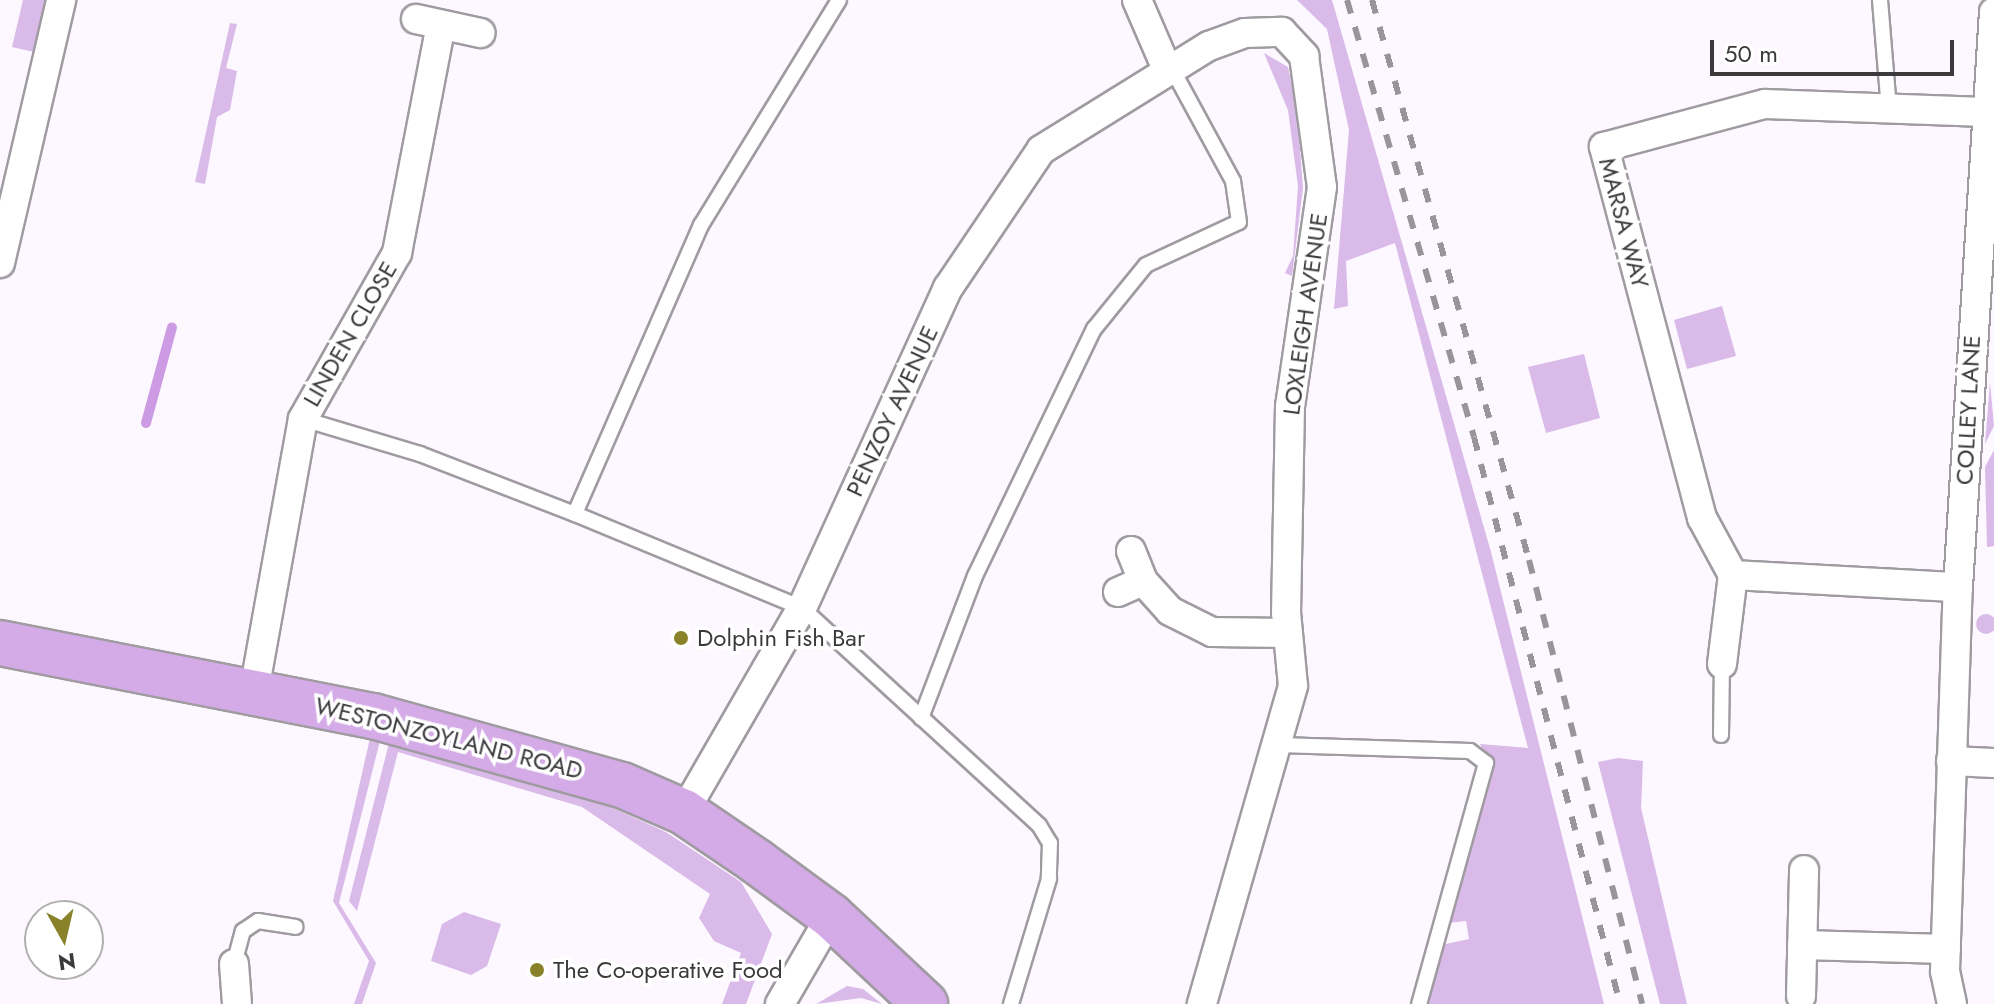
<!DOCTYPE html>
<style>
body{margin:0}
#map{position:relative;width:1994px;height:1004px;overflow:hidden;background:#fdf8ff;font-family:Jost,sans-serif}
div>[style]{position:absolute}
.green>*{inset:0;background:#d9bae8}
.round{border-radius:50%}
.stream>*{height:10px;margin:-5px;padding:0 5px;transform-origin:5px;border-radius:5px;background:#cc9be3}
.roads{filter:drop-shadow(2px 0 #9f9ba1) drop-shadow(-2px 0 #9f9ba1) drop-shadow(0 2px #9f9ba1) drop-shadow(0 -2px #9f9ba1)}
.lane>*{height:14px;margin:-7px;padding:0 7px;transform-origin:7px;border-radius:7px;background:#fff}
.street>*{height:28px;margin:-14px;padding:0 14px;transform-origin:14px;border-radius:14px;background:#fff}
.primary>*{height:44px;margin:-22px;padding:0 22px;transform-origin:22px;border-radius:22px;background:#d4abe6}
.rail>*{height:6px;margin-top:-3px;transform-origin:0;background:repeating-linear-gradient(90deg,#98959a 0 14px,transparent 0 28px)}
.dots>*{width:22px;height:22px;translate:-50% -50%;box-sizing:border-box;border:4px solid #fff;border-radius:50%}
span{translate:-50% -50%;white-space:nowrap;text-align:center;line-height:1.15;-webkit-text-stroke:7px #fff;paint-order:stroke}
.street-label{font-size:24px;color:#3b393c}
.poi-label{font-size:24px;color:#3b393c}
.left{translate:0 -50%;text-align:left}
.north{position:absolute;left:24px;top:900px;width:80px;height:80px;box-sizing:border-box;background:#fff;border:2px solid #b1b0b1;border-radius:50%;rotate:172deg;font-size:22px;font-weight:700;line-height:32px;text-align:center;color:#3b393c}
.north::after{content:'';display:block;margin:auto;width:28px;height:36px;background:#89822a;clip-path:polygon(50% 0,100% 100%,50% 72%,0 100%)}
.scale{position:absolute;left:1710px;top:40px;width:244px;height:36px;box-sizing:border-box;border:4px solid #3b393c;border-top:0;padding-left:10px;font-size:24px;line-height:28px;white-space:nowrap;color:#3b393c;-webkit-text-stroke:6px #fff;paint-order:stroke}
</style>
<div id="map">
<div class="green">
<i style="clip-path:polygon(23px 0,47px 0,34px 52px,12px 47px)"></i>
<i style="clip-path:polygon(1297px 0,1332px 0,1491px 552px,1604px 1004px,1425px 1004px,1441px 945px,1469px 939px,1466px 921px,1448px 923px,1493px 773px,1480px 744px,1528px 748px,1395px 243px,1346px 261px,1348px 306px,1334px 309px,1349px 130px,1327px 29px)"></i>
<i style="clip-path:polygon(230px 23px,237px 24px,226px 68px,237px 71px,230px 110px,217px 117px,205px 184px,195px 182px)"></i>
<i style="clip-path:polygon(1264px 53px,1288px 67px,1297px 110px,1303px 188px,1292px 276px,1285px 273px,1293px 256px,1298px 186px,1288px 110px)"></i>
<i style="clip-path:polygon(1722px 306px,1736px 356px,1687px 369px,1674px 320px)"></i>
<i style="clip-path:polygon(1584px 354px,1600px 418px,1546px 433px,1528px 367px)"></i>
<i style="clip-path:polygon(1990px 383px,1994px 426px,1985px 444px)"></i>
<i style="clip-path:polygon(1994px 450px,1994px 546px,1987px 547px,1985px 467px)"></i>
<i class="round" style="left:1976px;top:614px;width:20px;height:20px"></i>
<i style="clip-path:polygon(370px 738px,380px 741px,339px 903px,376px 963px,362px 1004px,354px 1004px,369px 961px,333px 901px)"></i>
<i style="clip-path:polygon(389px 743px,586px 796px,666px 832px,741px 882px,772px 934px,746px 1004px,722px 1004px,741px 953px,714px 941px,699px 918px,710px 894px,582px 807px,398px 752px,357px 911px,349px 901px)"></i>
<i style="clip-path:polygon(1618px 758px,1643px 761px,1641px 808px,1687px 1004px,1660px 1004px,1598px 762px)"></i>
<i style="clip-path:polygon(464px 912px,501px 924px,487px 966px,471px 975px,431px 961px,442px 924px)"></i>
<i style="clip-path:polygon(847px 986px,863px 989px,882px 1004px,861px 998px,816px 1004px)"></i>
</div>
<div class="stream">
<i style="left:146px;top:423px;width:99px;rotate:-74.8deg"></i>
</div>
<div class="roads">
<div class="lane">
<i style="left:839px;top:0;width:264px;rotate:121.5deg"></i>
<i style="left:701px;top:225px;width:315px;rotate:113.6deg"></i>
<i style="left:575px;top:514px;width:246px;rotate:22.5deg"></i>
<i style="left:802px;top:608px;width:321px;rotate:42.5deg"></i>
<i style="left:1039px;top:825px;width:21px;rotate:59deg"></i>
<i style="left:1050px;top:843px;width:36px;rotate:92deg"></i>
<i style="left:1049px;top:879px;width:131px;rotate:106.9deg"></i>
<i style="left:1880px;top:0;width:110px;rotate:85.3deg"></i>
<i style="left:303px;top:419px;width:122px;rotate:16.7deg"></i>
<i style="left:420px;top:454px;width:166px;rotate:21.2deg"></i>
<i style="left:921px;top:718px;width:152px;rotate:-69.2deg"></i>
<i style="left:975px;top:576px;width:274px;rotate:-64.3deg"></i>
<i style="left:1094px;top:329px;width:82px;rotate:-50.9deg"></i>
<i style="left:1146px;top:265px;width:102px;rotate:-24.8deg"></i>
<i style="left:1239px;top:222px;width:41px;rotate:-98.3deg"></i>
<i style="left:1233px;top:181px;width:132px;rotate:-118.5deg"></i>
<i style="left:1721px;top:735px;width:71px;rotate:-89.2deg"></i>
<i style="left:1279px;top:745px;width:191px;rotate:1.8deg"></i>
<i style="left:1470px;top:751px;width:20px;rotate:37deg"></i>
<i style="left:1486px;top:763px;width:250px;rotate:105.5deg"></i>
<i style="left:234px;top:964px;width:34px;rotate:-75deg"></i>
<i style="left:243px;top:931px;width:18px;rotate:-34deg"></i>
<i style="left:258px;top:921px;width:38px;rotate:9deg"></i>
</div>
<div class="street">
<i style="left:1137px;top:0;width:73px;rotate:66.6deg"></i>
<i style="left:416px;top:19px;width:66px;rotate:12.3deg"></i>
<i style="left:0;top:263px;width:270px;rotate:-76.9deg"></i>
<i style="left:1131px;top:551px;width:32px;rotate:68deg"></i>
<i style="left:1143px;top:581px;width:40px;rotate:48deg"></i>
<i style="left:1170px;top:611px;width:47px;rotate:26.6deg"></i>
<i style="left:1212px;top:632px;width:75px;rotate:0.8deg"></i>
<i style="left:1733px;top:575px;width:225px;rotate:3.1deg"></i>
<i style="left:1118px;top:592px;width:27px;rotate:-24deg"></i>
<i style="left:1722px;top:664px;width:90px;rotate:-83deg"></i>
<i style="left:1733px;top:575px;width:65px;rotate:-118.5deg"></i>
<i style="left:1702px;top:518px;width:384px;rotate:-104.8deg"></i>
<i style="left:1604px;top:147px;width:167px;rotate:-15deg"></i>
<i style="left:1765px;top:104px;width:220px;rotate:2.1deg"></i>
<i style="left:254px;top:691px;width:276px;rotate:-79.8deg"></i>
<i style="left:303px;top:419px;width:191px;rotate:-60.5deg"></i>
<i style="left:397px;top:253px;width:232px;rotate:-79.1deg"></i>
<i style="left:1951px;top:761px;width:43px;rotate:2.7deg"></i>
<i style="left:684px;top:812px;width:236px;rotate:-60deg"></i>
<i style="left:802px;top:608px;width:352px;rotate:-65.5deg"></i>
<i style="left:948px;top:288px;width:166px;rotate:-56deg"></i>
<i style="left:1041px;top:150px;width:198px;rotate:-31.8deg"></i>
<i style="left:1209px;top:46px;width:38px;rotate:-20deg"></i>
<i style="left:1245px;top:33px;width:37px;rotate:-2deg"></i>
<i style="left:1282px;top:32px;width:33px;rotate:47deg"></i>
<i style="left:1304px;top:56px;width:132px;rotate:82.2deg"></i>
<i style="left:1322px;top:187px;width:221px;rotate:98.3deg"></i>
<i style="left:1290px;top:406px;width:206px;rotate:91.1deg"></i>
<i style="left:1286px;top:612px;width:74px;rotate:84.6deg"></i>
<i style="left:1293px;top:686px;width:331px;rotate:106deg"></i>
<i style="left:1802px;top:945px;width:144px;rotate:1.6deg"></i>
<i style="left:234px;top:964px;width:40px;rotate:85.7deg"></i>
<i style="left:1801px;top:996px;width:126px;rotate:-88.6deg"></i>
<i style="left:780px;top:1004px;width:102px;rotate:-59.9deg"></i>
<i style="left:1952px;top:1004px;width:34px;rotate:-102deg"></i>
<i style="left:1945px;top:971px;width:384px;rotate:-88.1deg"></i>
<i style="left:1958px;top:587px;width:576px;rotate:-86.42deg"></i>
</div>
<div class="primary">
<i style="left:0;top:643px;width:380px;rotate:11.1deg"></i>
<i style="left:373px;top:716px;width:258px;rotate:15.5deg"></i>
<i style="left:622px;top:785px;width:68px;rotate:23.5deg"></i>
<i style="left:684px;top:812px;width:87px;rotate:34.2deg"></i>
<i style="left:756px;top:861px;width:93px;rotate:36.3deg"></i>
<i style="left:831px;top:916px;width:129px;rotate:43.1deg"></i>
</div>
</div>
<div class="rail">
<i style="left:1347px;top:0;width:455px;rotate:73.8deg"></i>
<i style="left:1474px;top:437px;width:585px;rotate:75.56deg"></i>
<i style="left:1372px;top:0;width:582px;rotate:74.34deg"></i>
<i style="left:1529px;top:560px;width:458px;rotate:75.7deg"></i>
</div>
<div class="dots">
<i style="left:681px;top:638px;background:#89822a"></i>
<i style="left:537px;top:970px;background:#89822a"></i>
</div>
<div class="street-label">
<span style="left:1624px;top:223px;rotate:75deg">MARSA WAY</span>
<span style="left:1305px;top:314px;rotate:-82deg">LOXLEIGH AVENUE</span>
<span style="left:350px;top:334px;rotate:-60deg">LINDEN CLOSE</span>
<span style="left:1968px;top:410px;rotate:-87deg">COLLEY LANE</span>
<span style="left:892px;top:411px;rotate:-65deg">PENZOY AVENUE</span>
<span style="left:449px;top:738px;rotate:14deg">WESTONZOYLAND ROAD</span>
</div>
<div class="poi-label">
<span class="left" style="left:697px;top:638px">Dolphin Fish Bar</span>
<span class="left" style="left:553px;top:970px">The Co-operative Food</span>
</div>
<div class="north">N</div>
<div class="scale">50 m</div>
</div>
